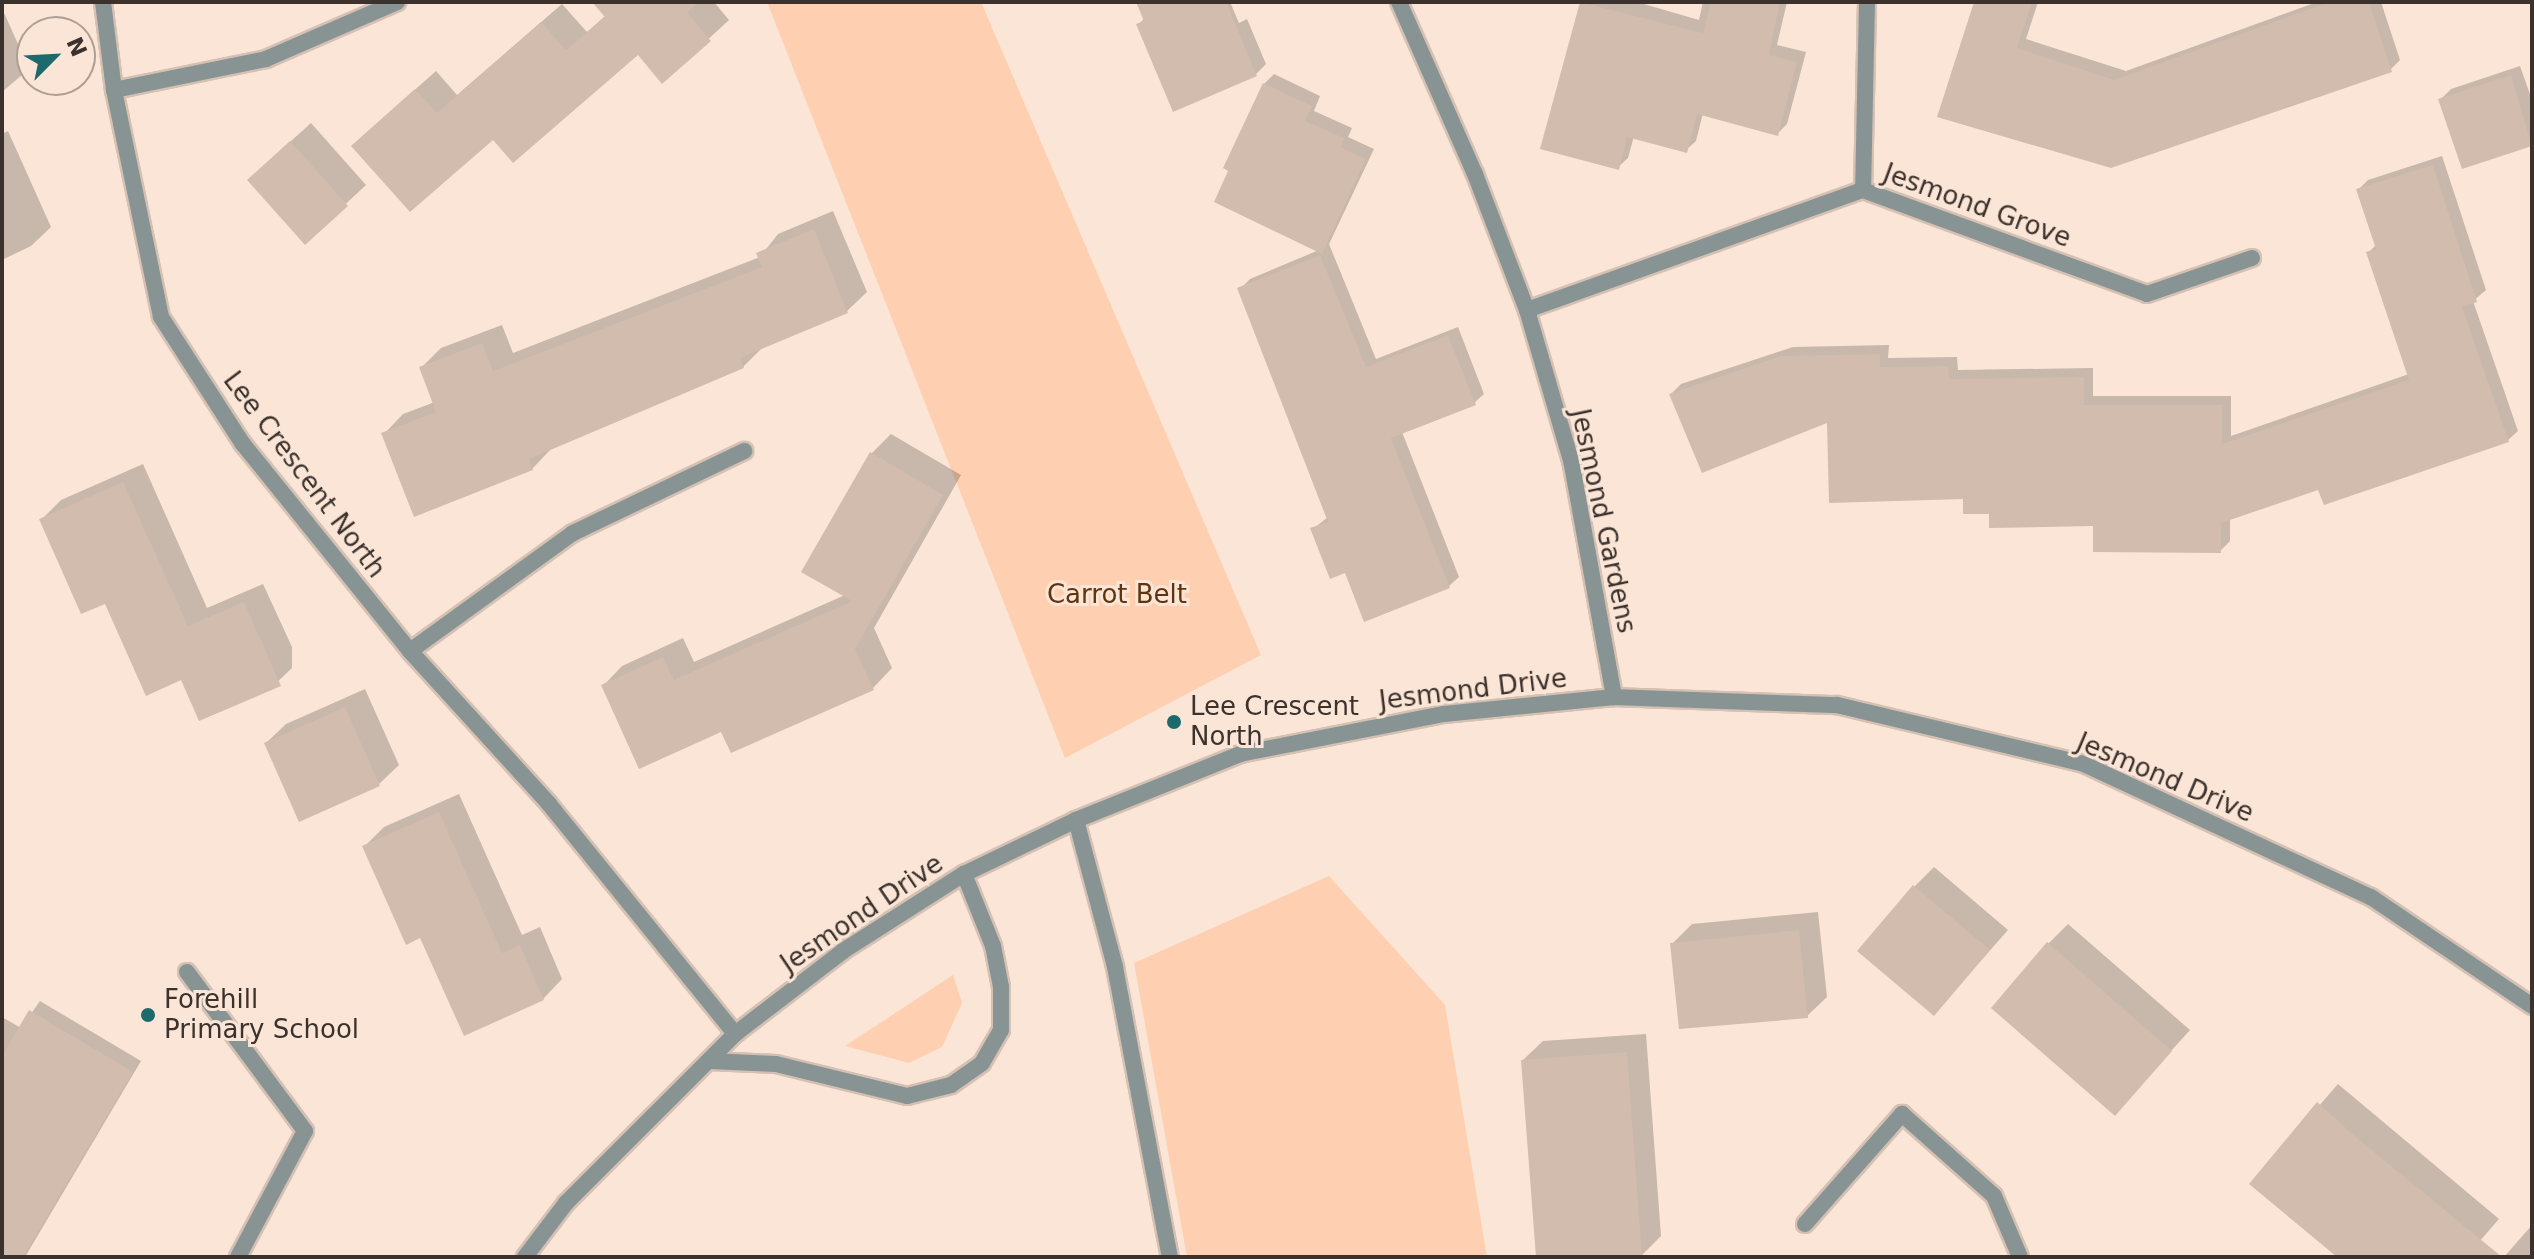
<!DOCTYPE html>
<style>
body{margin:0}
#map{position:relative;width:2534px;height:1259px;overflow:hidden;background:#fbe5d6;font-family:"DejaVu Sans",sans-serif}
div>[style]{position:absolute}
.green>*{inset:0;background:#fed0b1}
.shadow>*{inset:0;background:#0003}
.building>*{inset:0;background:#d1bcad}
.roads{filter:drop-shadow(2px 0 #d5c1b4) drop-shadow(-2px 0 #d5c1b4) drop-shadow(0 2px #d5c1b4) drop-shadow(0 -2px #d5c1b4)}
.service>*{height:16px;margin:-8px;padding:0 8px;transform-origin:8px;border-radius:8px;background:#889494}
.minor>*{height:16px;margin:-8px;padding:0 8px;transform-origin:8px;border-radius:8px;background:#889494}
.tertiary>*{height:16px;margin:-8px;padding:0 8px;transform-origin:8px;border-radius:8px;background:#889494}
.dots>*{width:22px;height:22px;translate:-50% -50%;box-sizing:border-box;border:4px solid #fbe5d6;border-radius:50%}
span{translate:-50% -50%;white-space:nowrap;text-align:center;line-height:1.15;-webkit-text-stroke:6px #fbe5d6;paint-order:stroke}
.street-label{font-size:26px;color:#3b322d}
.park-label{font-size:26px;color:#613410}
.poi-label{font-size:26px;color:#3b322d}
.left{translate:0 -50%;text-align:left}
.frame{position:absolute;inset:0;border:4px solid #3b322d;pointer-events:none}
.north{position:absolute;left:16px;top:16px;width:80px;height:80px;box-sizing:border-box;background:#fbe5d6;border:2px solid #ae9d92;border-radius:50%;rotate:66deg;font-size:22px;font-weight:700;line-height:32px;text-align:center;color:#3b322d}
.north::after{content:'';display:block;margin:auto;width:28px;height:36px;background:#1d6a6c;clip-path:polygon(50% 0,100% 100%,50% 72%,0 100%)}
</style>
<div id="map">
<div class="green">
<i style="clip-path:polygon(767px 2px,981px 2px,1261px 655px,1065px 758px)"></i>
<i style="clip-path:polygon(1329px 876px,1445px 1005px,1487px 1257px,1187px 1257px,1134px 963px)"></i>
<i style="clip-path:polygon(953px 975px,962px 1003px,942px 1047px,909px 1063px,845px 1046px)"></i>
</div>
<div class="shadow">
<i style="clip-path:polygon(621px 2px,714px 2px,729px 20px,663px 81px,638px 52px,493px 137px,373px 127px,436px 71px,457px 95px,562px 4px,587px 32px)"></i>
<i style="clip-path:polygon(1139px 2px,1230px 2px,1239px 23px,1247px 19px,1266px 64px,1256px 74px,1138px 25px,1145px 18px)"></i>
<i style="clip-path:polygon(1582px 2px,1637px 2px,1699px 20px,1703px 2px,1787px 2px,1777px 45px,1806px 52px,1787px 124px,1777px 134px,1703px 113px,1696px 141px,1686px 150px,1634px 136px,1628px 158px,1618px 167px,1543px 147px)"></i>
<i style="clip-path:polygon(1977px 2px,2038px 2px,2026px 39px,2126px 71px,2317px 2px,2381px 2px,2400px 60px,2390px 70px,2111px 165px)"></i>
<i style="clip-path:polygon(2px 8px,29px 69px,2px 92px)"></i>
<i style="clip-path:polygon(2520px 66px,2532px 100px,2532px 144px,2463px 167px,2441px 99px,2451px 89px)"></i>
<i style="clip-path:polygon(1274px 74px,1320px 96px,1314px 111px,1352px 128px,1348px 137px,1374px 149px,1329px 244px,1376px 359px,1458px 327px,1484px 394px,1474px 403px,1402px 432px,1459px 577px,1449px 586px,1346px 570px,1313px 529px,1328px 517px,1240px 289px,1250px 279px,1319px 250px,1264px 84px)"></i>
<i style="clip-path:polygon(311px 123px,366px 185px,305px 242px,269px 161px)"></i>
<i style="clip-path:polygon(8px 131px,51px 227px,31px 246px,2px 260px,2px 134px)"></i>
<i style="clip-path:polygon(2442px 156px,2486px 290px,2473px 301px,2518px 431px,2508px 440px,2320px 487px,2230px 518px,2230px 541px,2220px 551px,2095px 524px,1991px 512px,1829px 420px,1671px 394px,1681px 384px,1793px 347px,1889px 345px,1888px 358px,1957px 357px,1958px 370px,2093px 368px,2093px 396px,2231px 396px,2231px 436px,2409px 374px,2368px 253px,2376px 245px,2358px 190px,2368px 180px)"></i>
<i style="clip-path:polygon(833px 211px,867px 292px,847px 311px,763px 347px,743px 367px,551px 449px,532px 469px,384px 434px,403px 414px,435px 402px,421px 368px,441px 348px,502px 325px,513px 353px,760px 257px,778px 234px)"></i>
<i style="clip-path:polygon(891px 434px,961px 475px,874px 628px,892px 668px,873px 688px,722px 729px,603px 686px,622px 666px,683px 638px,694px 662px,845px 595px,872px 453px)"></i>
<i style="clip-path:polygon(143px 464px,207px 608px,263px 584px,292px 647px,292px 668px,272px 687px,182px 677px,106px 601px,41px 520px,61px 500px)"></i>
<i style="clip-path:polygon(365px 689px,399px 765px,379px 784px,266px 743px,286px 724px)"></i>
<i style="clip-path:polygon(459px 794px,522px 935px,540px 927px,562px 979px,543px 999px,421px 936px,364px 847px,384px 827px)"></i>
<i style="clip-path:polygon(1934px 867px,2008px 930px,1934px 1014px,1915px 886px)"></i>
<i style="clip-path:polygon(1818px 912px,1827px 997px,1807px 1016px,1672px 944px,1692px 924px)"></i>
<i style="clip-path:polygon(2068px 924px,2190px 1030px,2115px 1113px,2048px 944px)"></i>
<i style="clip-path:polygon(40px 1001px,141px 1061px,25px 1257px,2px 1257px,2px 1017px,21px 1028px)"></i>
<i style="clip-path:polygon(1646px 1034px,1661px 1236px,1641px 1256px,1538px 1257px,1523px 1060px,1543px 1041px)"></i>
<i style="clip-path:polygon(2338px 1084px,2499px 1219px,2466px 1257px,2339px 1257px,2252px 1183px)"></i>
<i style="clip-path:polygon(2532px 1225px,2532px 1257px,2504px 1257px)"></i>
</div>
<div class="building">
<i style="clip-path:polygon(592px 2px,699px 2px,687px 12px,711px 41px,662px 84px,638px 55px,513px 163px,493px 140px,410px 212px,351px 146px,415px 89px,437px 113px,541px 22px,566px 50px,605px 17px)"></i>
<i style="clip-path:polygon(1136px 2px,1226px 2px,1257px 76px,1173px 112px,1136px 24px,1144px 21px)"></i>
<i style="clip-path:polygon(1580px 2px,1703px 33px,1711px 2px,1780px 2px,1769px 55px,1797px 62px,1778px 136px,1697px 114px,1687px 153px,1627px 137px,1619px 170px,1540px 149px)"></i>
<i style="clip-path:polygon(1974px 2px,2032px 2px,2017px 48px,2114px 80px,2329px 2px,2369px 2px,2392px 72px,2111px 168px,1937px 117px)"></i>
<i style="clip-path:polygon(2511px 75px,2532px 146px,2462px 169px,2438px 99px)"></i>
<i style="clip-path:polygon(1263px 83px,1312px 106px,1305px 121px,1344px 138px,1340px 147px,1366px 159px,1322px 254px,1214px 202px,1228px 171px,1223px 168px)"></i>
<i style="clip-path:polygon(290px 141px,348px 206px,305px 245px,247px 180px)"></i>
<i style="clip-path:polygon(2433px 165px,2477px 302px,2462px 307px,2509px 442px,2324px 505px,2318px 490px,2221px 523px,2221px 553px,2093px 552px,2093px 526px,1989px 528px,1989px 514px,1963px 514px,1963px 499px,1829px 503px,1827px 423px,1702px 473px,1669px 394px,1781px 356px,1880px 354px,1880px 367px,1948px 366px,1949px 379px,2084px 377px,2084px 405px,2222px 405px,2222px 444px,2409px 380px,2366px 252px,2376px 249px,2356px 189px)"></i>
<i style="clip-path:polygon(814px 229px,848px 313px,740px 358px,744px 368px,529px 459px,533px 470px,414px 517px,381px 433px,436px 412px,419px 367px,482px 343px,493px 371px,762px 267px,756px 253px)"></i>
<i style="clip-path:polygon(1320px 255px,1366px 367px,1448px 335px,1476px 405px,1391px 438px,1450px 588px,1364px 622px,1345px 573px,1330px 579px,1310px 528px,1328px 522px,1237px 288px)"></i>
<i style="clip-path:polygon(870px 452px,943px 495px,855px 649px,874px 690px,731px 753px,721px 732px,639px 769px,601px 685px,663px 657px,674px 680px,852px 601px,801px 572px)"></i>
<i style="clip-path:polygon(123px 482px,188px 626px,244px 602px,281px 686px,199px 721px,181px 680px,146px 696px,105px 604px,81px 614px,39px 519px)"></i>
<i style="clip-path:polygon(345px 707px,380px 786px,299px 822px,264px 743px)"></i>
<i style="clip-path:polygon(439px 812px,502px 953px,520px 945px,544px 1000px,464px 1036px,420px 938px,406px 945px,362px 846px)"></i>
<i style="clip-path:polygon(1913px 885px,1990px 950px,1934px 1016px,1857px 951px)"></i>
<i style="clip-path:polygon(1799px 930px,1808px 1018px,1679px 1029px,1670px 943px)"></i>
<i style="clip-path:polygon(2047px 942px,2172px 1051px,2115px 1116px,1991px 1008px)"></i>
<i style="clip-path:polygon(29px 1010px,133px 1072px,23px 1257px,2px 1257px,2px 1056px)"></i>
<i style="clip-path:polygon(1627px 1052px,1642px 1257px,1536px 1257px,1521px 1060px)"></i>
<i style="clip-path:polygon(2317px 1102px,2357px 1138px,2502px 1257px,2337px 1257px,2249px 1184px)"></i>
</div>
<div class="roads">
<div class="service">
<i style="left:1076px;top:820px;width:152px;rotate:75.1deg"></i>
<i style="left:1115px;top:967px;width:295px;rotate:79.3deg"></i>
<i style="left:187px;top:972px;width:198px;rotate:53.4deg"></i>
<i style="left:305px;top:1131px;width:143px;rotate:118deg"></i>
</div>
<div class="minor">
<i style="left:103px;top:2px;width:89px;rotate:82.9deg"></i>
<i style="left:114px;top:90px;width:232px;rotate:78.3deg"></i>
<i style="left:161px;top:317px;width:151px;rotate:57.2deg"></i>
<i style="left:243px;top:444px;width:266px;rotate:51.1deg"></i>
<i style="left:410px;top:651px;width:207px;rotate:47.7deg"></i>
<i style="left:549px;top:804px;width:296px;rotate:51deg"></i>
<i style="left:1399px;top:2px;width:188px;rotate:66.2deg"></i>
<i style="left:1475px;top:174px;width:146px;rotate:69.1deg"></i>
<i style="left:1527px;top:310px;width:156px;rotate:73.7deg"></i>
<i style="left:1571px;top:460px;width:241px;rotate:79.7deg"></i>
<i style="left:1867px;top:2px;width:188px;rotate:91.2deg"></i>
<i style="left:1863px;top:190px;width:302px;rotate:20.1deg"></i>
<i style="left:2147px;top:294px;width:111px;rotate:-18.9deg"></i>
<i style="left:114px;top:90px;width:155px;rotate:-11.5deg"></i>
<i style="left:266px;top:59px;width:143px;rotate:-23.5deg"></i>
<i style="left:1527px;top:310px;width:357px;rotate:-19.7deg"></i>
<i style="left:410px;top:651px;width:201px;rotate:-35.9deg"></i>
<i style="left:573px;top:533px;width:190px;rotate:-25.6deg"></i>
<i style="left:709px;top:1061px;width:67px;rotate:2.6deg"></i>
<i style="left:776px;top:1064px;width:135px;rotate:13.7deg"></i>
<i style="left:907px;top:1096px;width:45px;rotate:-14deg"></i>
<i style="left:951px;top:1085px;width:38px;rotate:-35deg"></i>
<i style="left:982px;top:1063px;width:38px;rotate:-60deg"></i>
<i style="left:1001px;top:1030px;width:43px;rotate:-90deg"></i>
<i style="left:1001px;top:987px;width:42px;rotate:-101deg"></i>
<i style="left:993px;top:946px;width:78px;rotate:-111.9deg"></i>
<i style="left:1805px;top:1224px;width:147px;rotate:-48.6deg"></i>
<i style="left:1902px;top:1114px;width:123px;rotate:41.7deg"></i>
<i style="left:1994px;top:1196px;width:66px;rotate:66.9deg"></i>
</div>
<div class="tertiary">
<i style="left:525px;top:1257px;width:68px;rotate:-52.8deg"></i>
<i style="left:566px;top:1203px;width:239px;rotate:-45deg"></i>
<i style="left:735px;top:1034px;width:136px;rotate:-37.5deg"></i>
<i style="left:843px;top:951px;width:143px;rotate:-32.5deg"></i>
<i style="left:964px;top:874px;width:124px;rotate:-25.7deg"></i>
<i style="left:1076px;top:820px;width:177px;rotate:-21.9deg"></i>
<i style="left:1240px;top:754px;width:208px;rotate:-11.1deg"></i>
<i style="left:1444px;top:714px;width:171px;rotate:-5.7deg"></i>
<i style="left:1614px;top:697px;width:223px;rotate:2.1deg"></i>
<i style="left:1837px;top:705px;width:254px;rotate:13.4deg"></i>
<i style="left:2084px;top:764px;width:316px;rotate:24.9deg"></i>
<i style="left:2371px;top:897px;width:194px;rotate:34.1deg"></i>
</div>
</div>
<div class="dots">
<i style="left:1174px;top:722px;background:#1d6a6c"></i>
<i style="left:148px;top:1015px;background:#1d6a6c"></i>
</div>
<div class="street-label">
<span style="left:1977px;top:206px;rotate:20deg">Jesmond Grove</span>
<span style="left:304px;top:475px;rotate:53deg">Lee Crescent North</span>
<span style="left:1603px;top:521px;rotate:78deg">Jesmond Gardens</span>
<span style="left:1473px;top:690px;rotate:-7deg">Jesmond Drive</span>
<span style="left:2165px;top:778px;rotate:23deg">Jesmond Drive</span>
<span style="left:862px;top:914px;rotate:-34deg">Jesmond Drive</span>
</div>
<div class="park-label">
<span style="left:1117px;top:595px">Carrot Belt</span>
</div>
<div class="poi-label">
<span class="left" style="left:1190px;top:722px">Lee Crescent<br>North</span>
<span class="left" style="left:164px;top:1015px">Forehill<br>Primary School</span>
</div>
<div class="frame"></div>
<div class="north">N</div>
</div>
